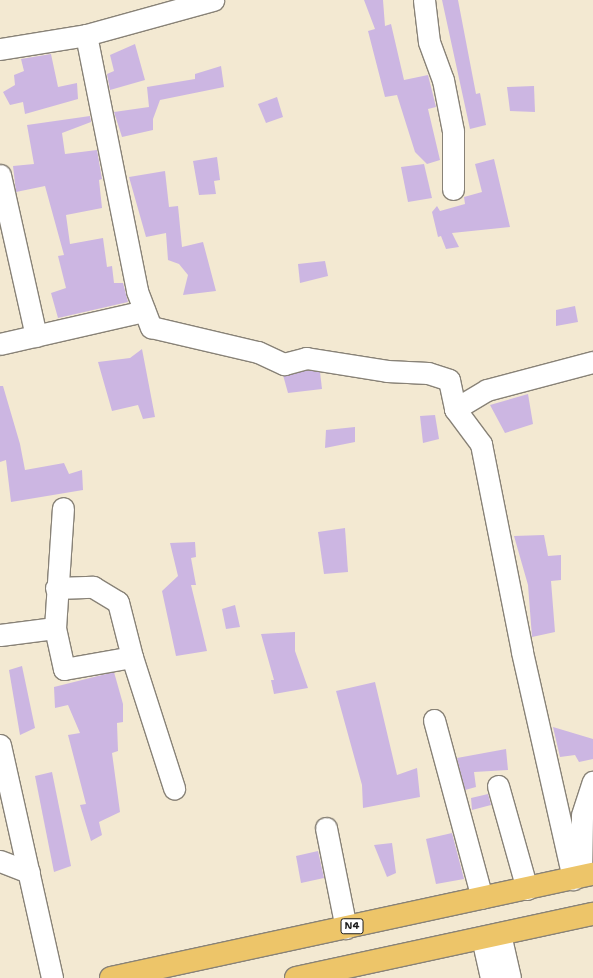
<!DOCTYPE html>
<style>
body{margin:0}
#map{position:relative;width:593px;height:978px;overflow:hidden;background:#f3e9d2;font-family:"Shantell Sans",sans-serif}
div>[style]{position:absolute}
.building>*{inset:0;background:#ccb6e2}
.roads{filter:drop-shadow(1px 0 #888277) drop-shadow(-1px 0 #888277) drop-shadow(0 1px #888277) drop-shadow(0 -1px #888277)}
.minor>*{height:21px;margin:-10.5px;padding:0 10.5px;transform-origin:10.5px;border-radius:10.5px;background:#fff}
.highway>*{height:22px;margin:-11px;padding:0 11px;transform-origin:11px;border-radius:11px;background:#edc569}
span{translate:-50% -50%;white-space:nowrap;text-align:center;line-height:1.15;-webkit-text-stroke:3px #fff;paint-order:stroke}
.shield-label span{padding:1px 3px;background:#fff;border:1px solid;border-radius:3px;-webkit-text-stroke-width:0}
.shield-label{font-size:10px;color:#1c1c1c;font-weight:700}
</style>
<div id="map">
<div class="building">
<i style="clip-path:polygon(364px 0,383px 0,385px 26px,391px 24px,404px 80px,428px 75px,436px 107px,428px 109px,440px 160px,427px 164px,415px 152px,397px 95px,385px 97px,368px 31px,375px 29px)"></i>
<i style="clip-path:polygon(442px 0,458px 0,476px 94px,480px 93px,486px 125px,470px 129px)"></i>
<i style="clip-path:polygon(135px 44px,145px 80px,110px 90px,107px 74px,114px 71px,110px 55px)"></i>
<i style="clip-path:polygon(51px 54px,58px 87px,77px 83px,78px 99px,25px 114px,23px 102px,10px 105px,3px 92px,15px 85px,14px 75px,24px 71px,21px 59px)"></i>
<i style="clip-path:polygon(221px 66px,224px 87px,160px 100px,153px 119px,153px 130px,122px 137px,114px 112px,149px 107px,147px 87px,195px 79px,195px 74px)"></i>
<i style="clip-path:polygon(534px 86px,535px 112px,510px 111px,507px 87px)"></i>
<i style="clip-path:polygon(277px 97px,283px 117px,266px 123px,258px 104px)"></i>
<i style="clip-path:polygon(90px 116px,91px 122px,62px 133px,65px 154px,97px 150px,102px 179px,99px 180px,102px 208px,66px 215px,70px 244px,103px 238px,107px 267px,112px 266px,114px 283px,123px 283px,128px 302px,58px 318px,51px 293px,66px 288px,58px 256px,64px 255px,45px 186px,16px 192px,13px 166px,34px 164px,27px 125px)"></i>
<i style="clip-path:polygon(217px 157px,220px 180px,214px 181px,216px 194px,199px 195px,193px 161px)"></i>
<i style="clip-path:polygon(494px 159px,510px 227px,452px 233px,459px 247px,446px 249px,441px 236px,438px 237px,432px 212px,437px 206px,440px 211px,465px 204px,464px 197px,482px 192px,475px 164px)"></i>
<i style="clip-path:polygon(424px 164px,432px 198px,408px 202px,401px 167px)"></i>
<i style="clip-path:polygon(165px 171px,169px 207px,178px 206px,182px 247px,203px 242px,216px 291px,183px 295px,188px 275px,179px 264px,168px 260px,166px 233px,146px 237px,129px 177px)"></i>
<i style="clip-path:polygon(325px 261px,328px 276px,300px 283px,298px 264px)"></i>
<i style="clip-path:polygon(575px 306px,578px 322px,556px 326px,556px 310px)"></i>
<i style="clip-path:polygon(142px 349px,155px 417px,143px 419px,138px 405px,112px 411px,98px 362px,130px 358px)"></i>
<i style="clip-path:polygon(307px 370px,320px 372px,322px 389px,288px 393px,283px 375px)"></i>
<i style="clip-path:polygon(0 386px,3px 386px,20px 444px,25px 470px,64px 463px,69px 474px,82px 470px,83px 490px,11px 502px,6px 460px,0 462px)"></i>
<i style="clip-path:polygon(528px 394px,533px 424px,505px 433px,490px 405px)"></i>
<i style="clip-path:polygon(435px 415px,439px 439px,423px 443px,420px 416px)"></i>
<i style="clip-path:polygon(355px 427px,355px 442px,325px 448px,326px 430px)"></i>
<i style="clip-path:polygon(345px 528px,348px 572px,324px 574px,318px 532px)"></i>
<i style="clip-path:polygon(544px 535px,548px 556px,561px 555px,561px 580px,551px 581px,555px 632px,532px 637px,528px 585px,514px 536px)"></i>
<i style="clip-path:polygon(195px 542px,196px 557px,191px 558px,196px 585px,191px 585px,207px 651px,176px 656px,162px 591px,178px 576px,170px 543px)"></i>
<i style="clip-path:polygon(235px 605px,240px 627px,226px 629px,222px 609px)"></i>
<i style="clip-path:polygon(295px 632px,295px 651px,308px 688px,274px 694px,271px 680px,274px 680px,261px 634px)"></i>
<i style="clip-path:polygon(22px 666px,35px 728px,20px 735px,9px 670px)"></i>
<i style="clip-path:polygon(114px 672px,123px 704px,123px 722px,117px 723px,118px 751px,112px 753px,120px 812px,99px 822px,102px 835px,91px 841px,80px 805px,86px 804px,68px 735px,80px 733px,68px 705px,55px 708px,54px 687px)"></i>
<i style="clip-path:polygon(375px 682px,397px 775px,417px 768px,420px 797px,363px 808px,362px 785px,336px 691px)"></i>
<i style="clip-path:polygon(553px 727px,593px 739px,593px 759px,579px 762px,575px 755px,560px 757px)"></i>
<i style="clip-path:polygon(506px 749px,508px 770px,474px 772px,476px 787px,465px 790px,457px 758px)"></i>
<i style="clip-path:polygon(52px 772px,71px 866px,54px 872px,35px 776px)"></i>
<i style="clip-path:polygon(488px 794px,491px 805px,472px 810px,471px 798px)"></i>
<i style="clip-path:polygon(452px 833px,464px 879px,436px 884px,426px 839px)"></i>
<i style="clip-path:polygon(392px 843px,396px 873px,387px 877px,374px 845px)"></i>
<i style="clip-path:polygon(318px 851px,324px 878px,301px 883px,296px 856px)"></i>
</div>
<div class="roads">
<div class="minor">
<i style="left:424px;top:0;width:42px;rotate:83.2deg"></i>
<i style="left:429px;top:42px;width:40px;rotate:69.8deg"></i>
<i style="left:443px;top:80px;width:52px;rotate:78.9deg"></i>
<i style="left:453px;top:131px;width:58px;rotate:90deg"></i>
<i style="left:86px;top:35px;width:261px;rotate:78.7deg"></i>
<i style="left:137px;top:291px;width:39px;rotate:69deg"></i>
<i style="left:151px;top:327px;width:110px;rotate:13.2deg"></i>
<i style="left:258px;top:352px;width:29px;rotate:25deg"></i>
<i style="left:284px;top:364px;width:23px;rotate:-15deg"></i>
<i style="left:306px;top:358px;width:82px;rotate:9.1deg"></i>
<i style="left:387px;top:371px;width:41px;rotate:2.8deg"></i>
<i style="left:428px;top:373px;width:22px;rotate:18deg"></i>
<i style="left:449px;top:380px;width:30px;rotate:78deg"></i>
<i style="left:455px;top:409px;width:44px;rotate:53.4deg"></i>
<i style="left:481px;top:444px;width:212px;rotate:78.8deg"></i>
<i style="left:522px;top:652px;width:233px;rotate:77.3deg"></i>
<i style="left:0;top:49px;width:87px;rotate:-9.2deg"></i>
<i style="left:86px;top:35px;width:132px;rotate:-15.4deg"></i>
<i style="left:0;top:175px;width:165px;rotate:77.4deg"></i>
<i style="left:0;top:344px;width:148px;rotate:-12.9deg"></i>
<i style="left:455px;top:409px;width:37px;rotate:-31deg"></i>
<i style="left:487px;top:390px;width:110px;rotate:-14.8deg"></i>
<i style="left:56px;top:588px;width:37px;rotate:-2deg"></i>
<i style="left:93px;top:587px;width:29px;rotate:31deg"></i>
<i style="left:118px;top:602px;width:57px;rotate:75.7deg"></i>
<i style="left:132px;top:657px;width:138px;rotate:72.2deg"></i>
<i style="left:55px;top:628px;width:42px;rotate:77.6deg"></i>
<i style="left:64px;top:669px;width:69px;rotate:-10deg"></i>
<i style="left:0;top:635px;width:55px;rotate:-7.3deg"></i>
<i style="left:55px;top:628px;width:120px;rotate:-86.2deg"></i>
<i style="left:434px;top:720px;width:184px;rotate:74.9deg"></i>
<i style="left:0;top:745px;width:239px;rotate:77.4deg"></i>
<i style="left:498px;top:786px;width:107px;rotate:74.3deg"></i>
<i style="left:326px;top:828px;width:102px;rotate:78.7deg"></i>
<i style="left:0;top:861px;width:31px;rotate:21deg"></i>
<i style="left:581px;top:875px;width:60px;rotate:-89deg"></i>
<i style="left:582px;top:815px;width:35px;rotate:-72deg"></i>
<i style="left:500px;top:934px;width:45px;rotate:77.2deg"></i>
<i style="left:482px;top:938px;width:41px;rotate:77.3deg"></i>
</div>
<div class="highway">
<i style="left:111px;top:978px;width:493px;rotate:-12.2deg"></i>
<i style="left:296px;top:978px;width:304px;rotate:-12.2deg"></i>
</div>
</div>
<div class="shield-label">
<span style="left:352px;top:926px">N4</span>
</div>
</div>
